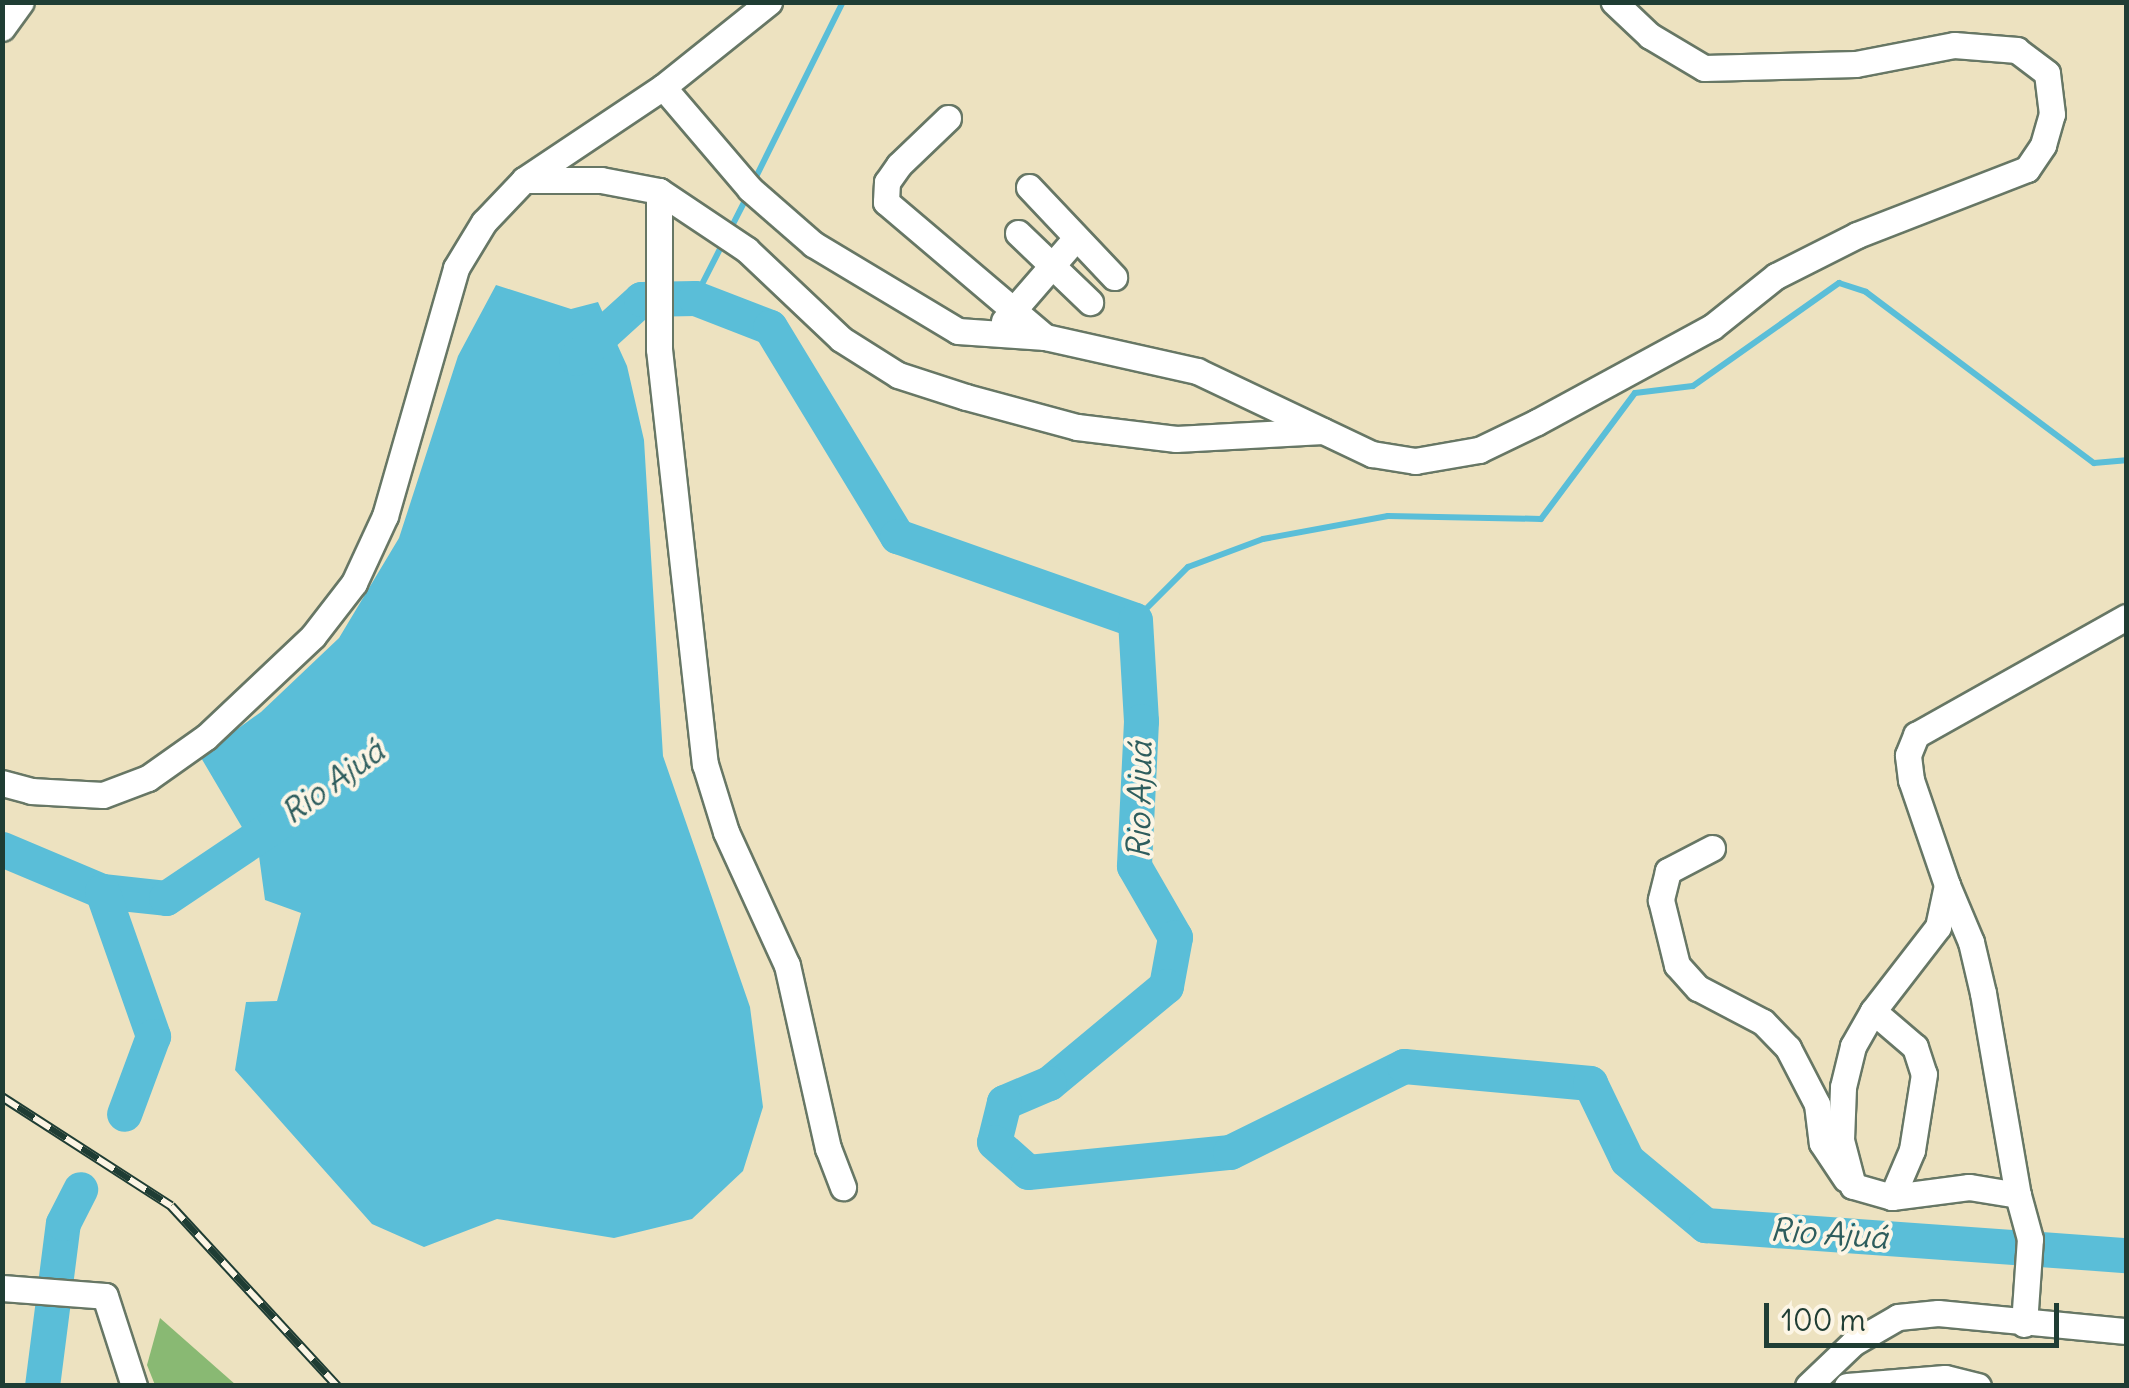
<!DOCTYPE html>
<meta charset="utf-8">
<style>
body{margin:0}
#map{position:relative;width:2129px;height:1388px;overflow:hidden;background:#ede2c0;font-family:Delius,sans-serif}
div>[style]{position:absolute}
.forest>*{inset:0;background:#89b973}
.water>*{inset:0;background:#5abed8}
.stream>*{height:6px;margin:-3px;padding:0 3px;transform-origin:3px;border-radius:3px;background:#5abed8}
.river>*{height:35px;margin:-17.5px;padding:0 17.5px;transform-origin:17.5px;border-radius:17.5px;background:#5abed8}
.roads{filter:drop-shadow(2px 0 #677765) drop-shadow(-2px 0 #677765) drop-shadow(0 2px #677765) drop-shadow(0 -2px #677765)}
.minor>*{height:25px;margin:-12.5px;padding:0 12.5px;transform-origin:12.5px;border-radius:12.5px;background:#fff}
.rail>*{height:10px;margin-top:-5px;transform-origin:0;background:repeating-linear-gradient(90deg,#fcf5e5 0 19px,#1f3d34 0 38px);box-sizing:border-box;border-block:2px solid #1f3d34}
span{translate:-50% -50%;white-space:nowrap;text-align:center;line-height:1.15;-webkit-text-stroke:8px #fcf5e5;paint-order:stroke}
.water-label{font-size:32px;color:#2e5d5d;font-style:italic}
.frame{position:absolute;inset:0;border:5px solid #1f3d34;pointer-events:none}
.scale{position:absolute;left:1764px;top:1303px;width:295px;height:45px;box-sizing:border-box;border:5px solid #1f3d34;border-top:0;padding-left:12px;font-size:30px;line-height:35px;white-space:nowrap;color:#1f3d34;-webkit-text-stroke:8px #fcf5e5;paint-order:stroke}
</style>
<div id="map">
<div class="forest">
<i style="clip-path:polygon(160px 1318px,236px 1385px,155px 1385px,147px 1365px)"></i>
</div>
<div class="water">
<i style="clip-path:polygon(496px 285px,571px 309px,598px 302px,627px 366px,644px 440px,663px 756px,750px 1007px,763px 1107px,743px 1171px,692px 1219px,614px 1238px,497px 1219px,424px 1247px,372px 1224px,235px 1070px,246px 1002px,277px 1001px,301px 913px,265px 900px,259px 856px,200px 756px,261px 712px,339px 638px,399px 538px,458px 356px)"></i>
</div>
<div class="stream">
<i style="left:752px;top:185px;width:204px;rotate:-63.6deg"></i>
<i style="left:730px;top:230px;width:38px;rotate:-63deg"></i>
<i style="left:695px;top:298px;width:64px;rotate:-63deg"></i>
<i style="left:1135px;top:620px;width:75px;rotate:-45deg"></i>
<i style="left:1188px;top:567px;width:80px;rotate:-20.5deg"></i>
<i style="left:1263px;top:539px;width:127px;rotate:-10.4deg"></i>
<i style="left:1388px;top:516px;width:153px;rotate:1.1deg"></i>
<i style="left:1541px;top:519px;width:157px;rotate:-53.3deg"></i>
<i style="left:1635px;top:393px;width:58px;rotate:-6.9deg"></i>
<i style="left:1693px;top:386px;width:179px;rotate:-35.2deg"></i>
<i style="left:1839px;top:283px;width:28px;rotate:18deg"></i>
<i style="left:1866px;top:292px;width:285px;rotate:36.9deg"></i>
<i style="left:2094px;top:463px;width:32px;rotate:-5deg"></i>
</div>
<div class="river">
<i style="left:576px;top:358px;width:88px;rotate:-42.2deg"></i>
<i style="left:641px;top:299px;width:54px;rotate:-1.1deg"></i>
<i style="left:695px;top:298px;width:80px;rotate:21.1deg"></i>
<i style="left:770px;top:327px;width:245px;rotate:58.7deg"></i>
<i style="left:897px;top:536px;width:252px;rotate:19.4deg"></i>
<i style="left:1135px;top:620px;width:101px;rotate:86.6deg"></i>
<i style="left:1141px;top:721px;width:145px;rotate:92.8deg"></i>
<i style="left:1134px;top:866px;width:82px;rotate:60deg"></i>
<i style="left:1175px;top:937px;width:50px;rotate:100.4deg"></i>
<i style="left:1166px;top:986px;width:152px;rotate:140.3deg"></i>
<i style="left:1049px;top:1083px;width:49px;rotate:157.1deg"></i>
<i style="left:1004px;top:1102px;width:41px;rotate:104deg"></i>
<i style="left:994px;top:1142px;width:45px;rotate:41.4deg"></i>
<i style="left:1028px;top:1172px;width:203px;rotate:-5.7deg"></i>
<i style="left:1230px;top:1152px;width:194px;rotate:-26.3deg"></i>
<i style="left:1404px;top:1066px;width:187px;rotate:5.2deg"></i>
<i style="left:1590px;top:1083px;width:85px;rotate:64.3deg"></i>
<i style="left:1627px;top:1160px;width:102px;rotate:39.8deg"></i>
<i style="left:1705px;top:1225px;width:422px;rotate:4.1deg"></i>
<i style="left:2px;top:849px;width:108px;rotate:22.8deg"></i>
<i style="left:102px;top:891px;width:64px;rotate:6.2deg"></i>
<i style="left:166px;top:898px;width:147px;rotate:-33.9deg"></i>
<i style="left:102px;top:891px;width:154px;rotate:70.6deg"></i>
<i style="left:153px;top:1036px;width:83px;rotate:110.4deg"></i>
<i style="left:42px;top:1386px;width:164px;rotate:-82.7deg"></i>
<i style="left:63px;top:1223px;width:38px;rotate:-63deg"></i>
</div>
<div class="roads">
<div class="minor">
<i style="left:2px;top:28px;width:32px;rotate:-54deg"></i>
<i style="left:663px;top:87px;width:134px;rotate:49.5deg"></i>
<i style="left:750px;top:189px;width:84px;rotate:41.1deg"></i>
<i style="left:813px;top:244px;width:169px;rotate:31deg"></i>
<i style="left:958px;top:331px;width:87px;rotate:3.9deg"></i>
<i style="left:1045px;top:337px;width:156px;rotate:12.6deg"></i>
<i style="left:1197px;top:371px;width:194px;rotate:25.4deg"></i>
<i style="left:1372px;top:454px;width:44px;rotate:9.2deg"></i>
<i style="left:1415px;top:461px;width:65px;rotate:-9.8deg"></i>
<i style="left:1479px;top:450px;width:64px;rotate:-25.8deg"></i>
<i style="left:1537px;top:422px;width:199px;rotate:-28.5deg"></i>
<i style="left:1712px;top:327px;width:82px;rotate:-38.6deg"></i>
<i style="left:1776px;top:276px;width:91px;rotate:-26.8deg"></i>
<i style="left:1857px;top:235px;width:182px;rotate:-21.2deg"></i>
<i style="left:2027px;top:169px;width:29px;rotate:-56deg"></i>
<i style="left:2043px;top:145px;width:32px;rotate:-74deg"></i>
<i style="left:2052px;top:114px;width:41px;rotate:-97deg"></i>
<i style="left:2047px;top:73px;width:38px;rotate:-143deg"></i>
<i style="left:2017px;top:50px;width:63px;rotate:-175.5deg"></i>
<i style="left:1954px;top:45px;width:100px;rotate:169deg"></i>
<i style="left:1856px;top:64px;width:152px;rotate:178.5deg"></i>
<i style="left:1704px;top:68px;width:63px;rotate:-149.3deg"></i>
<i style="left:1650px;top:36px;width:50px;rotate:-136.6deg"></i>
<i style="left:948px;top:118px;width:68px;rotate:136.2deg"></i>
<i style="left:899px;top:165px;width:21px;rotate:125deg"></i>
<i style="left:887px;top:182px;width:20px;rotate:93deg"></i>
<i style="left:886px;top:202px;width:209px;rotate:40.3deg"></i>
<i style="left:524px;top:180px;width:167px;rotate:-33.8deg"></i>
<i style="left:663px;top:87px;width:136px;rotate:-38.7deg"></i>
<i style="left:1029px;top:187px;width:124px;rotate:46.6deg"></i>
<i style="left:659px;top:191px;width:158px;rotate:90deg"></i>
<i style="left:659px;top:349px;width:418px;rotate:83.7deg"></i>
<i style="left:705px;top:764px;width:71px;rotate:72.8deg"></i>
<i style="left:726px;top:832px;width:146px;rotate:65.4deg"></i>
<i style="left:787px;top:965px;width:188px;rotate:77.4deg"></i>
<i style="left:828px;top:1148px;width:42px;rotate:69deg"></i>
<i style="left:1018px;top:233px;width:100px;rotate:43.8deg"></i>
<i style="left:1004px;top:321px;width:110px;rotate:-49.1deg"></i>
<i style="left:2px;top:783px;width:30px;rotate:15deg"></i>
<i style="left:31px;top:791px;width:72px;rotate:3.2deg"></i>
<i style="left:103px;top:795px;width:48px;rotate:-20.7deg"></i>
<i style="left:148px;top:778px;width:71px;rotate:-35.3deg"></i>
<i style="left:206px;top:737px;width:147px;rotate:-43.3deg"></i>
<i style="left:313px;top:636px;width:67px;rotate:-52.3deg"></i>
<i style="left:354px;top:583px;width:74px;rotate:-65.2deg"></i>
<i style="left:385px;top:516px;width:258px;rotate:-74deg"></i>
<i style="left:456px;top:268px;width:54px;rotate:-58.7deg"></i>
<i style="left:484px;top:222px;width:58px;rotate:-46.4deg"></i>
<i style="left:524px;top:180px;width:77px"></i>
<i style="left:601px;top:180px;width:59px;rotate:10.7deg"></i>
<i style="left:659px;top:191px;width:106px;rotate:33.8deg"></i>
<i style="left:747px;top:250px;width:129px;rotate:43.4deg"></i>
<i style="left:841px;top:339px;width:67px;rotate:32.3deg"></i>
<i style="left:898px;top:375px;width:71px;rotate:17.9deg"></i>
<i style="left:966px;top:397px;width:115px;rotate:15.1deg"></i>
<i style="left:1077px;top:427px;width:100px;rotate:6.9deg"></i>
<i style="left:1176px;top:439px;width:147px;rotate:-3.1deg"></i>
<i style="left:1712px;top:848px;width:50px;rotate:152.4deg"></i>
<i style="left:1668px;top:871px;width:30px;rotate:104deg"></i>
<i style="left:1661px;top:900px;width:67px;rotate:76.2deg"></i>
<i style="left:1677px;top:965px;width:31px;rotate:48deg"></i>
<i style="left:1698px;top:988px;width:73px;rotate:27.6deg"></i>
<i style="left:1763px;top:1022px;width:36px;rotate:46deg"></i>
<i style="left:1788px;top:1048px;width:63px;rotate:62.6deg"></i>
<i style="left:1817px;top:1104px;width:39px;rotate:83deg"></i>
<i style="left:1822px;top:1143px;width:43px;rotate:56.3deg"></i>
<i style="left:1947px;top:885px;width:62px;rotate:67.2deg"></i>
<i style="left:1971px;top:942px;width:52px;rotate:76.8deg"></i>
<i style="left:1983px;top:993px;width:205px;rotate:80.2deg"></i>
<i style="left:1873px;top:1011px;width:55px;rotate:40.6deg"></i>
<i style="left:1915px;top:1047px;width:28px;rotate:72deg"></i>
<i style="left:1924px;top:1074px;width:77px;rotate:99deg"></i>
<i style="left:1912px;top:1150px;width:51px;rotate:113.1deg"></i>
<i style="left:2px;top:1288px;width:103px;rotate:4.4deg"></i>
<i style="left:105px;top:1296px;width:95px;rotate:72.1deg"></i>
<i style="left:2024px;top:1324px;width:85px;rotate:-86deg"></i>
<i style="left:2030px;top:1239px;width:46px;rotate:-105.3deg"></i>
<i style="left:2018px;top:1195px;width:50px;rotate:-170.7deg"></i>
<i style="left:1969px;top:1187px;width:78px;rotate:172.6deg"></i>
<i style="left:1892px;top:1197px;width:41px;rotate:-164.2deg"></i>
<i style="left:1853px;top:1186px;width:48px;rotate:-104.6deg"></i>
<i style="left:1841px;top:1140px;width:53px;rotate:-87.8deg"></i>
<i style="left:1843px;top:1087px;width:42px;rotate:-76.3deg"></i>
<i style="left:1853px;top:1046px;width:40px;rotate:-60.3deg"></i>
<i style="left:1873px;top:1011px;width:106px;rotate:-52.3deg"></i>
<i style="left:1938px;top:927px;width:43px;rotate:-77.9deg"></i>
<i style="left:1947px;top:885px;width:111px;rotate:-108.9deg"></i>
<i style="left:1911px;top:780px;width:25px;rotate:-97deg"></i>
<i style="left:1908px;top:755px;width:22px;rotate:-68deg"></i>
<i style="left:1916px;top:735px;width:241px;rotate:-29.3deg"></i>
<i style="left:1808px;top:1386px;width:62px;rotate:-43.7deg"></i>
<i style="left:1853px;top:1343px;width:52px;rotate:-30deg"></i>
<i style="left:1898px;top:1317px;width:40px;rotate:-5.7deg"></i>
<i style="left:1938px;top:1313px;width:189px;rotate:5.5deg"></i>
<i style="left:1847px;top:1386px;width:98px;rotate:-4.7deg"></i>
<i style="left:1945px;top:1378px;width:34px;rotate:14deg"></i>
</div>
</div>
<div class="rail">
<i style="left:2px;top:1097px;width:201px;rotate:32.8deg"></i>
<i style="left:171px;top:1206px;width:245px;rotate:47.3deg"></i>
</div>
<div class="water-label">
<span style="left:333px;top:782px;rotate:-36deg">Rio Ajuá</span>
<span style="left:1140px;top:800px;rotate:-89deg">Rio Ajuá</span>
<span style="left:1829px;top:1234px;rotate:4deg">Rio Ajuá</span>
</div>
<div class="frame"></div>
<div class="scale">100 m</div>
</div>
